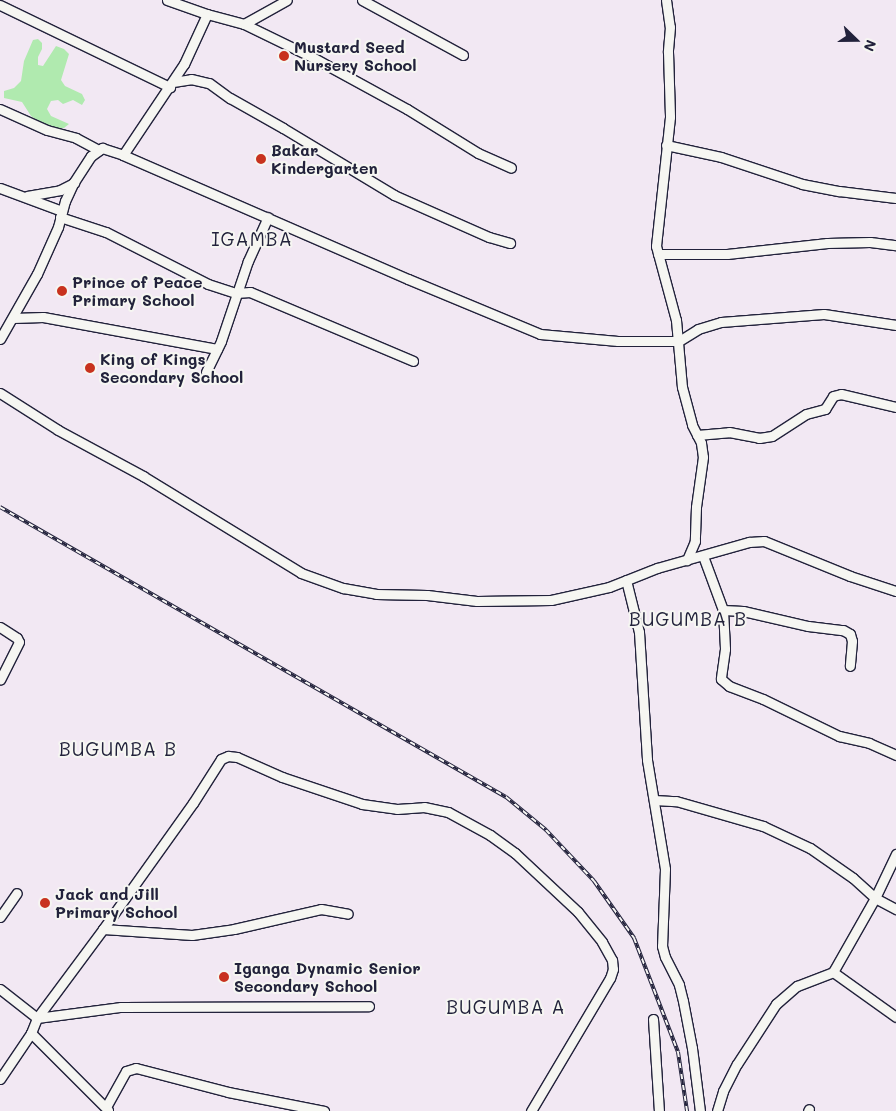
<!DOCTYPE html>
<style>
body{margin:0}
#map{position:relative;width:896px;height:1111px;overflow:hidden;background:#f2e8f3;font-family:Mali,sans-serif}
div>[style]{position:absolute}
.green>*{inset:0;background:#b0eaaf}
.roads{filter:drop-shadow(1px 0 #22223b) drop-shadow(-1px 0 #22223b) drop-shadow(0 1px #22223b) drop-shadow(0 -1px #22223b)}
.minor>*{height:9px;margin:-4.5px;padding:0 4.5px;transform-origin:4.5px;border-radius:4.5px;background:#f6f6f2}
.rail>*{height:4px;margin-top:-2px;transform-origin:0;background:repeating-linear-gradient(90deg,#f6f6f2 0 5.5px,#22223b 0 11px);box-sizing:border-box;border-block:1px solid #22223b}
.dots>*{width:14px;height:14px;translate:-50% -50%;box-sizing:border-box;border:2px solid #f6f6f2;border-radius:50%}
span{translate:-50% -50%;white-space:nowrap;text-align:center;line-height:1.15;-webkit-text-stroke:4px #f6f6f2;paint-order:stroke}
.poi-label{font-size:16px;color:#22223b;font-weight:700}
.left{translate:0 -50%;text-align:left}
.quarter-label{font-size:19px;color:#22223b;letter-spacing:1px}
.north{position:absolute;left:831px;top:15px;width:50px;height:50px;-webkit-text-stroke:4px #f6f6f2;paint-order:stroke;rotate:112deg;font-size:14px;font-weight:700;line-height:20px;text-align:center;color:#22223b}
.north::after{content:'';display:block;margin:auto;width:18px;height:22px;background:#22223b;clip-path:polygon(50% 0,100% 100%,50% 72%,0 100%)}
</style>
<div id="map">
<div class="green">
<i style="clip-path:polygon(38px 39px,42px 43px,42px 49px,38px 57px,38px 65px,43px 66px,56px 46px,64px 49px,69px 54px,61px 80px,65px 86px,82px 94px,85px 100px,82px 105px,73px 100px,63px 104px,58px 100px,51px 101px,47px 109px,51px 116px,69px 124px,64px 128px,53px 128px,41px 123px,31px 116px,22px 102px,4px 98px,4px 91px,14px 88px,21px 81px,24px 61px,33px 40px)"></i>
</div>
<div class="roads">
<div class="minor">
<i style="left:167px;top:0;width:42px;rotate:19.3deg"></i>
<i style="left:362px;top:0;width:115px;rotate:28.6deg"></i>
<i style="left:666px;top:0;width:27px;rotate:82deg"></i>
<i style="left:670px;top:27px;width:25px;rotate:95deg"></i>
<i style="left:668px;top:52px;width:65px;rotate:88.2deg"></i>
<i style="left:670px;top:117px;width:130px;rotate:96.2deg"></i>
<i style="left:656px;top:246px;width:77px;rotate:74.9deg"></i>
<i style="left:676px;top:320px;width:67px;rotate:84.9deg"></i>
<i style="left:682px;top:387px;width:39px;rotate:75deg"></i>
<i style="left:692px;top:425px;width:20px;rotate:63deg"></i>
<i style="left:701px;top:443px;width:14px;rotate:82deg"></i>
<i style="left:703px;top:457px;width:50px;rotate:98deg"></i>
<i style="left:696px;top:507px;width:34px;rotate:92deg"></i>
<i style="left:695px;top:541px;width:21px;rotate:113deg"></i>
<i style="left:0;top:5px;width:189px;rotate:25.8deg"></i>
<i style="left:244px;top:24px;width:76px;rotate:25.9deg"></i>
<i style="left:312px;top:57px;width:108px;rotate:28.7deg"></i>
<i style="left:407px;top:109px;width:84px;rotate:31.8deg"></i>
<i style="left:478px;top:153px;width:36px;rotate:24deg"></i>
<i style="left:173px;top:82px;width:18px;rotate:-9deg"></i>
<i style="left:191px;top:79px;width:18px;rotate:13deg"></i>
<i style="left:209px;top:83px;width:26px;rotate:36deg"></i>
<i style="left:230px;top:98px;width:61px;rotate:29.5deg"></i>
<i style="left:283px;top:128px;width:130px;rotate:31.1deg"></i>
<i style="left:394px;top:195px;width:104px;rotate:23.9deg"></i>
<i style="left:489px;top:237px;width:22px;rotate:16deg"></i>
<i style="left:0;top:109px;width:51px;rotate:24.1deg"></i>
<i style="left:47px;top:130px;width:30px;rotate:15deg"></i>
<i style="left:76px;top:138px;width:26px;rotate:28deg"></i>
<i style="left:666px;top:145px;width:56px;rotate:12.3deg"></i>
<i style="left:721px;top:157px;width:85px;rotate:18.4deg"></i>
<i style="left:802px;top:184px;width:38px;rotate:11deg"></i>
<i style="left:839px;top:191px;width:57px;rotate:7deg"></i>
<i style="left:123px;top:155px;width:311px;rotate:23.5deg"></i>
<i style="left:408px;top:279px;width:143px;rotate:22.6deg"></i>
<i style="left:540px;top:334px;width:78px;rotate:5.1deg"></i>
<i style="left:618px;top:341px;width:61px"></i>
<i style="left:679px;top:341px;width:22px;rotate:-32deg"></i>
<i style="left:698px;top:329px;width:24px;rotate:-17deg"></i>
<i style="left:721px;top:322px;width:103px;rotate:-4.4deg"></i>
<i style="left:824px;top:314px;width:73px;rotate:8.7deg"></i>
<i style="left:0;top:188px;width:66px;rotate:20.4deg"></i>
<i style="left:27px;top:196px;width:34px;rotate:-10deg"></i>
<i style="left:60px;top:190px;width:16px;rotate:-27deg"></i>
<i style="left:60px;top:217px;width:48px;rotate:18.1deg"></i>
<i style="left:106px;top:232px;width:114px;rotate:27deg"></i>
<i style="left:208px;top:284px;width:29px;rotate:18deg"></i>
<i style="left:236px;top:293px;width:14px;rotate:-4deg"></i>
<i style="left:250px;top:292px;width:177px;rotate:22.9deg"></i>
<i style="left:658px;top:254px;width:69px"></i>
<i style="left:727px;top:254px;width:101px;rotate:-6.3deg"></i>
<i style="left:827px;top:243px;width:43px;rotate:-1.3deg"></i>
<i style="left:870px;top:242px;width:26px;rotate:7deg"></i>
<i style="left:13px;top:318px;width:30px;rotate:-2deg"></i>
<i style="left:43px;top:317px;width:177px;rotate:10.4deg"></i>
<i style="left:0;top:339px;width:75px;rotate:-60.4deg"></i>
<i style="left:37px;top:274px;width:51px;rotate:-65.9deg"></i>
<i style="left:58px;top:227px;width:27px;rotate:-75deg"></i>
<i style="left:65px;top:201px;width:21px;rotate:-65deg"></i>
<i style="left:74px;top:182px;width:31px;rotate:-57deg"></i>
<i style="left:91px;top:156px;width:14px;rotate:-36deg"></i>
<i style="left:102px;top:148px;width:22px;rotate:18deg"></i>
<i style="left:123px;top:155px;width:110px;rotate:-56.2deg"></i>
<i style="left:184px;top:64px;width:55px;rotate:-65.3deg"></i>
<i style="left:207px;top:14px;width:38px;rotate:15deg"></i>
<i style="left:244px;top:24px;width:49px;rotate:-29.2deg"></i>
<i style="left:206px;top:372px;width:34px;rotate:-64deg"></i>
<i style="left:221px;top:341px;width:84px;rotate:-71.4deg"></i>
<i style="left:248px;top:261px;width:48px;rotate:-65.6deg"></i>
<i style="left:0;top:393px;width:69px;rotate:32.5deg"></i>
<i style="left:58px;top:430px;width:97px;rotate:28.4deg"></i>
<i style="left:143px;top:476px;width:185px;rotate:31.5deg"></i>
<i style="left:301px;top:573px;width:45px;rotate:19.7deg"></i>
<i style="left:343px;top:588px;width:34px;rotate:10deg"></i>
<i style="left:376px;top:594px;width:51px;rotate:1.1deg"></i>
<i style="left:427px;top:595px;width:50px;rotate:6.8deg"></i>
<i style="left:477px;top:601px;width:74px;rotate:-0.8deg"></i>
<i style="left:551px;top:600px;width:59px;rotate:-12.6deg"></i>
<i style="left:609px;top:587px;width:52px;rotate:-21.6deg"></i>
<i style="left:657px;top:568px;width:96px;rotate:-15.8deg"></i>
<i style="left:749px;top:542px;width:15px;rotate:-4deg"></i>
<i style="left:764px;top:541px;width:93px;rotate:22.1deg"></i>
<i style="left:850px;top:576px;width:48px;rotate:18.1deg"></i>
<i style="left:697px;top:435px;width:32px;rotate:-5deg"></i>
<i style="left:729px;top:432px;width:31px;rotate:11deg"></i>
<i style="left:759px;top:438px;width:13px;rotate:-9deg"></i>
<i style="left:772px;top:436px;width:40px;rotate:-32.9deg"></i>
<i style="left:806px;top:414px;width:20px;rotate:-15deg"></i>
<i style="left:825px;top:409px;width:15px;rotate:-58deg"></i>
<i style="left:833px;top:396px;width:8px;rotate:-14deg"></i>
<i style="left:841px;top:394px;width:57px;rotate:13.3deg"></i>
<i style="left:703px;top:556px;width:58px;rotate:69.7deg"></i>
<i style="left:723px;top:610px;width:39px;rotate:87deg"></i>
<i style="left:725px;top:649px;width:30px;rotate:98deg"></i>
<i style="left:721px;top:679px;width:11px;rotate:41deg"></i>
<i style="left:729px;top:686px;width:36px;rotate:21deg"></i>
<i style="left:763px;top:699px;width:85px;rotate:26deg"></i>
<i style="left:839px;top:736px;width:31px;rotate:13deg"></i>
<i style="left:869px;top:743px;width:30px;rotate:24deg"></i>
<i style="left:626px;top:580px;width:54px;rotate:76deg"></i>
<i style="left:639px;top:632px;width:128px;rotate:86.4deg"></i>
<i style="left:647px;top:760px;width:110px;rotate:80.6deg"></i>
<i style="left:665px;top:869px;width:77px;rotate:92.2deg"></i>
<i style="left:662px;top:946px;width:11px;rotate:75deg"></i>
<i style="left:665px;top:957px;width:31px;rotate:63deg"></i>
<i style="left:679px;top:985px;width:16px;rotate:76deg"></i>
<i style="left:683px;top:1001px;width:48px;rotate:79.2deg"></i>
<i style="left:692px;top:1048px;width:64px;rotate:82.8deg"></i>
<i style="left:723px;top:610px;width:20px;rotate:3deg"></i>
<i style="left:743px;top:611px;width:67px;rotate:13deg"></i>
<i style="left:808px;top:626px;width:35px;rotate:7deg"></i>
<i style="left:843px;top:630px;width:8px;rotate:30deg"></i>
<i style="left:850px;top:634px;width:7px;rotate:74deg"></i>
<i style="left:852px;top:641px;width:25px;rotate:95deg"></i>
<i style="left:0;top:627px;width:20px;rotate:33deg"></i>
<i style="left:17px;top:638px;width:4px;rotate:63deg"></i>
<i style="left:19px;top:642px;width:42px;rotate:116.6deg"></i>
<i style="left:654px;top:800px;width:22px;rotate:3deg"></i>
<i style="left:676px;top:801px;width:91px;rotate:16deg"></i>
<i style="left:763px;top:826px;width:52px;rotate:25.1deg"></i>
<i style="left:810px;top:848px;width:52px;rotate:34.9deg"></i>
<i style="left:853px;top:878px;width:30px;rotate:42deg"></i>
<i style="left:875px;top:898px;width:24px;rotate:28deg"></i>
<i style="left:0;top:917px;width:29px;rotate:-55deg"></i>
<i style="left:103px;top:929px;width:155px;rotate:-54.5deg"></i>
<i style="left:193px;top:803px;width:52px;rotate:-57.5deg"></i>
<i style="left:221px;top:759px;width:8px;rotate:-23deg"></i>
<i style="left:228px;top:756px;width:9px;rotate:6deg"></i>
<i style="left:237px;top:757px;width:49px;rotate:24deg"></i>
<i style="left:282px;top:777px;width:84px;rotate:18.6deg"></i>
<i style="left:362px;top:804px;width:35px;rotate:8deg"></i>
<i style="left:397px;top:809px;width:27px;rotate:-4deg"></i>
<i style="left:424px;top:807px;width:25px;rotate:12deg"></i>
<i style="left:448px;top:812px;width:48px;rotate:28.7deg"></i>
<i style="left:490px;top:835px;width:31px;rotate:36deg"></i>
<i style="left:515px;top:853px;width:86px;rotate:43.1deg"></i>
<i style="left:578px;top:912px;width:38px;rotate:51deg"></i>
<i style="left:602px;top:942px;width:21px;rotate:61deg"></i>
<i style="left:612px;top:960px;width:9px;rotate:84deg"></i>
<i style="left:613px;top:969px;width:9px;rotate:108deg"></i>
<i style="left:610px;top:978px;width:155px;rotate:120.7deg"></i>
<i style="left:833px;top:972px;width:77px;rotate:35.5deg"></i>
<i style="left:0;top:989px;width:47px;rotate:38.1deg"></i>
<i style="left:37px;top:1018px;width:85px;rotate:-7.5deg"></i>
<i style="left:121px;top:1007px;width:248px;rotate:-0.2deg"></i>
<i style="left:653px;top:1019px;width:92px;rotate:86.3deg"></i>
<i style="left:31px;top:1033px;width:109px;rotate:45deg"></i>
<i style="left:0;top:1079px;width:55px;rotate:-56deg"></i>
<i style="left:31px;top:1033px;width:16px;rotate:-68deg"></i>
<i style="left:37px;top:1018px;width:111px;rotate:-53.4deg"></i>
<i style="left:103px;top:929px;width:89px;rotate:3.9deg"></i>
<i style="left:192px;top:935px;width:42px;rotate:-8.1deg"></i>
<i style="left:234px;top:929px;width:89px;rotate:-12.9deg"></i>
<i style="left:321px;top:909px;width:27px;rotate:10deg"></i>
<i style="left:106px;top:1107px;width:41px;rotate:-60.9deg"></i>
<i style="left:126px;top:1071px;width:10px;rotate:-17deg"></i>
<i style="left:136px;top:1068px;width:95px;rotate:14.6deg"></i>
<i style="left:228px;top:1092px;width:98px;rotate:11.2deg"></i>
<i style="left:717px;top:1111px;width:21px;rotate:-73deg"></i>
<i style="left:723px;top:1091px;width:30px;rotate:-63deg"></i>
<i style="left:737px;top:1064px;width:72px;rotate:-57deg"></i>
<i style="left:776px;top:1004px;width:28px;rotate:-41deg"></i>
<i style="left:797px;top:986px;width:39px;rotate:-21deg"></i>
<i style="left:833px;top:972px;width:85px;rotate:-60.4deg"></i>
<i style="left:875px;top:898px;width:49px;rotate:-64.5deg"></i>
<i style="left:808px;top:1111px;width:2px;rotate:-63deg"></i>
</div>
</div>
<div class="rail">
<i style="left:0;top:507px;width:583px;rotate:29.82deg"></i>
<i style="left:506px;top:797px;width:52px;rotate:39.5deg"></i>
<i style="left:546px;top:830px;width:70px;rotate:46.7deg"></i>
<i style="left:594px;top:881px;width:70px;rotate:54.9deg"></i>
<i style="left:634px;top:938px;width:122px;rotate:68.9deg"></i>
<i style="left:678px;top:1052px;width:60px;rotate:81.3deg"></i>
</div>
<div class="dots">
<i style="left:284px;top:56px;background:#c8321e"></i>
<i style="left:261px;top:159px;background:#c8321e"></i>
<i style="left:62px;top:291px;background:#c8321e"></i>
<i style="left:90px;top:368px;background:#c8321e"></i>
<i style="left:45px;top:903px;background:#c8321e"></i>
<i style="left:224px;top:977px;background:#c8321e"></i>
</div>
<div class="poi-label">
<span class="left" style="left:294px;top:56px">Mustard Seed<br>Nursery School</span>
<span class="left" style="left:271px;top:159px">Bakar<br>Kindergarten</span>
<span class="left" style="left:72px;top:291px">Prince of Peace<br>Primary School</span>
<span class="left" style="left:100px;top:368px">King of Kings<br>Secondary School</span>
<span class="left" style="left:55px;top:903px">Jack and Jill<br>Primary School</span>
<span class="left" style="left:234px;top:977px">Iganga Dynamic Senior<br>Secondary School</span>
</div>
<div class="quarter-label">
<span style="left:252px;top:239px">IGAMBA</span>
<span style="left:688px;top:619px">BUGUMBA B</span>
<span style="left:118px;top:749px">BUGUMBA B</span>
<span style="left:506px;top:1007px">BUGUMBA A</span>
</div>
<div class="north">N</div>
</div>
